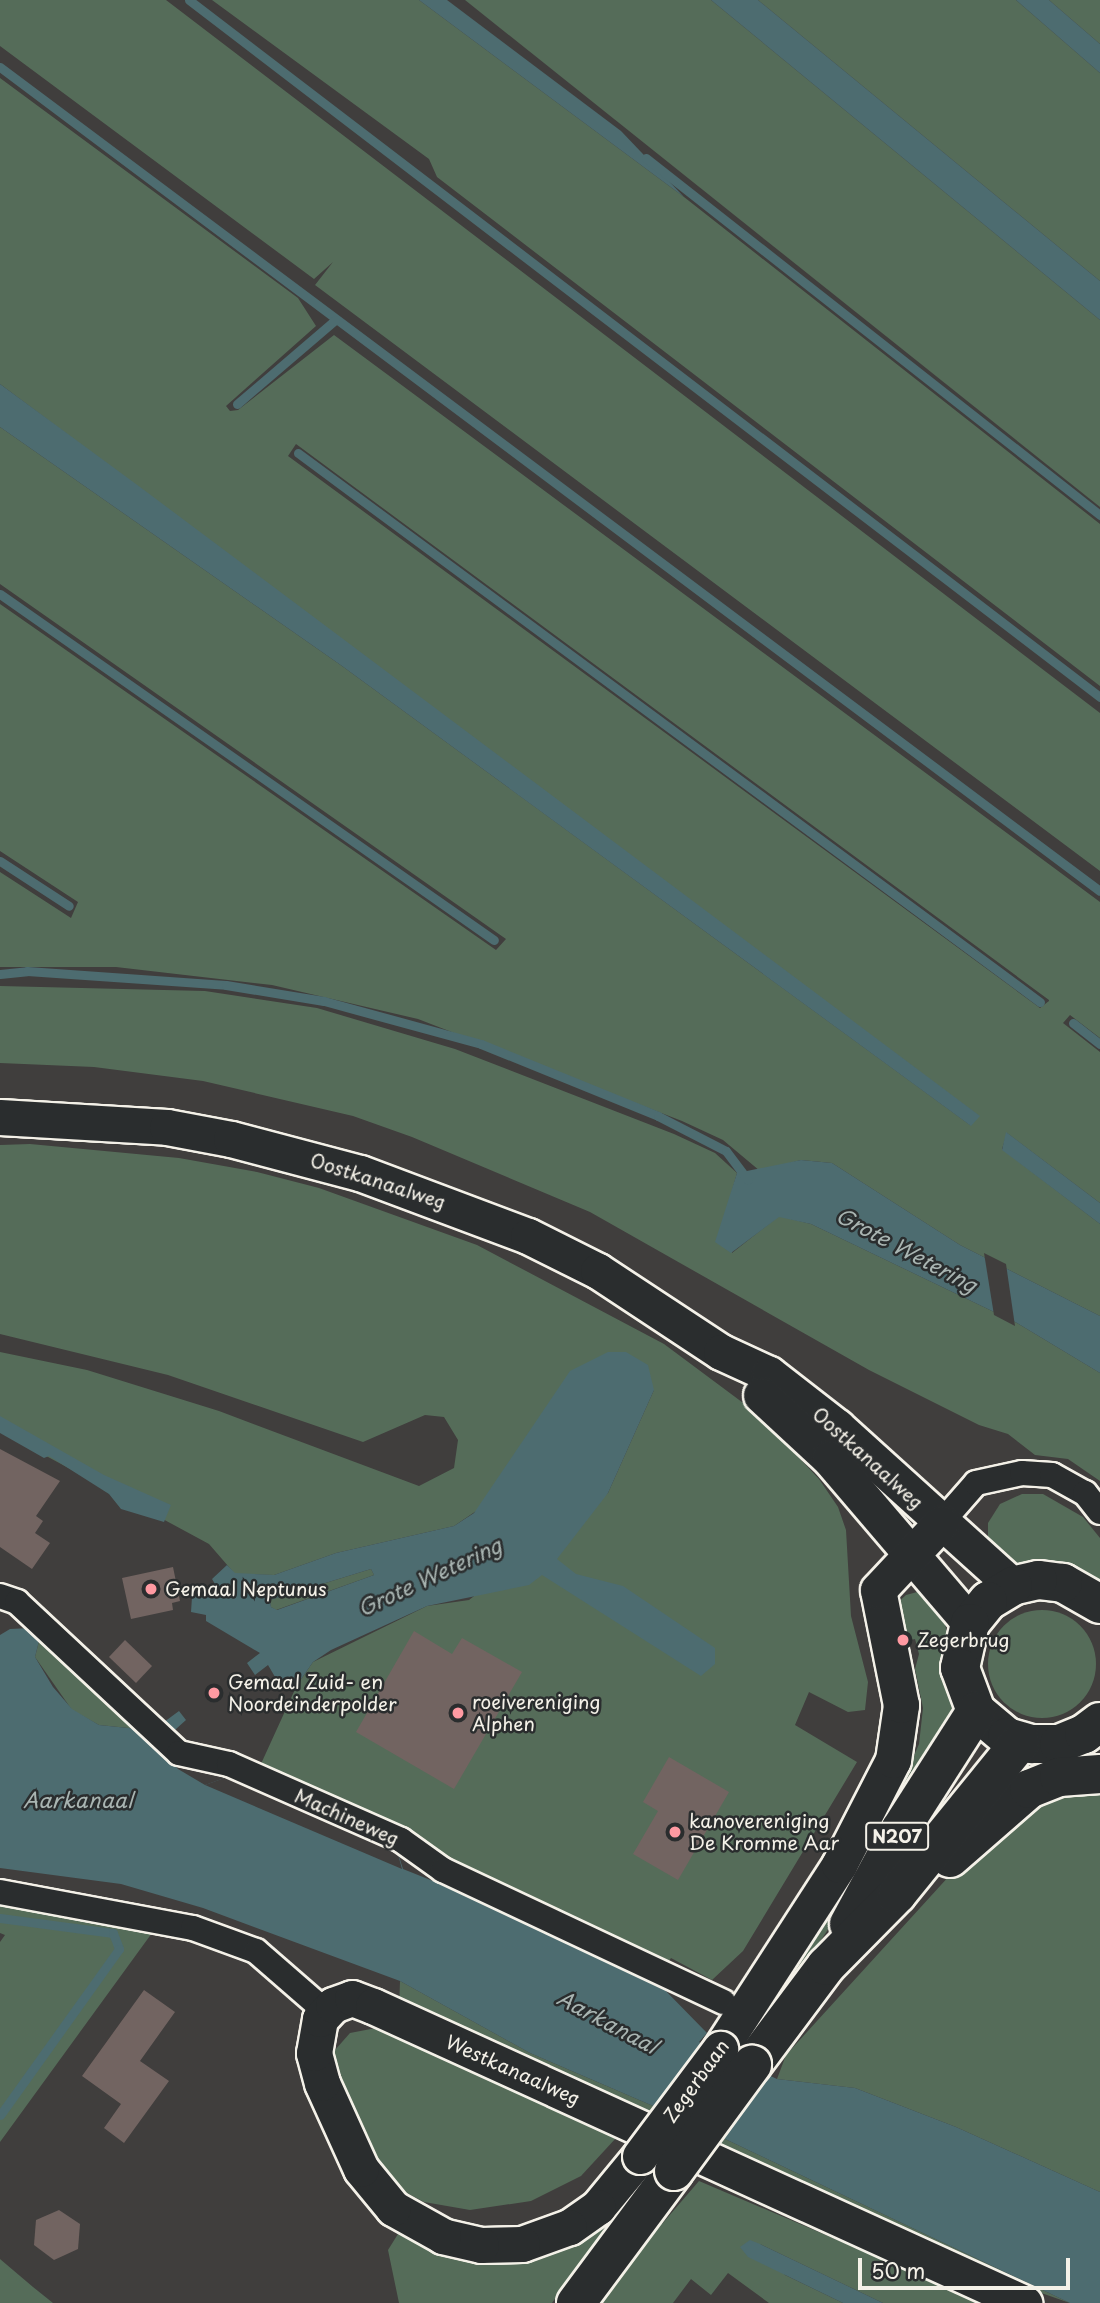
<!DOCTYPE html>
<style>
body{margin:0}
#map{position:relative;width:1100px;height:2303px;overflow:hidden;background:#403e3d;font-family:"Playpen Sans",sans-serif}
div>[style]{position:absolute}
.green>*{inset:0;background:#556c59}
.round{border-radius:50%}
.water>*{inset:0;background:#4d6c70}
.pier>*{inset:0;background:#403e3d}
.stream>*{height:9px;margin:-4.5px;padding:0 4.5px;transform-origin:4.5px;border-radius:4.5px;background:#4d6c70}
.building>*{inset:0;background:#726461}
.roads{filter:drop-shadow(2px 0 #f4f1e8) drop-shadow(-2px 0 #f4f1e8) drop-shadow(0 2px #f4f1e8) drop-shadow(0 -2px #f4f1e8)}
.street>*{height:24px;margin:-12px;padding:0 12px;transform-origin:12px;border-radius:12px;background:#2a2d2e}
.secondary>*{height:35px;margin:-17.5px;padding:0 17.5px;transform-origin:17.5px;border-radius:17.5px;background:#2a2d2e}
.primary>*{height:38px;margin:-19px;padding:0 19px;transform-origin:19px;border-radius:19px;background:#2a2d2e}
.bridges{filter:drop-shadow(2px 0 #f4f1e8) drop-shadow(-2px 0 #f4f1e8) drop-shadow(0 2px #f4f1e8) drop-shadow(0 -2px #f4f1e8)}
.secondary-bridge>*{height:35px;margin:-17.5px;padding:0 17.5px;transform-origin:17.5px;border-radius:17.5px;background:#2a2d2e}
.primary-bridge>*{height:38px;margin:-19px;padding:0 19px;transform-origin:19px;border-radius:19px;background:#2a2d2e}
.dots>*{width:19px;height:19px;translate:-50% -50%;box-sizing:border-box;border:4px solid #2a2d2e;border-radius:50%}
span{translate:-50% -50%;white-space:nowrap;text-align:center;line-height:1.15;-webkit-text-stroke:5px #2a2d2e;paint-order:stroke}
.shield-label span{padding:2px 5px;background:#2a2d2e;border:2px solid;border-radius:5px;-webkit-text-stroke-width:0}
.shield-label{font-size:18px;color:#f4f1e8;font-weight:700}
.street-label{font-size:19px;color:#f4f1e8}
.poi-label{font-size:19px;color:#f4f1e8}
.left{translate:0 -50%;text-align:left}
.water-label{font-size:21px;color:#a9b5b2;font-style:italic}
.scale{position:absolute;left:858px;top:2258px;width:212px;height:32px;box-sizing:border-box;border:4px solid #f4f1e8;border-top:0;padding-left:9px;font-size:21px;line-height:24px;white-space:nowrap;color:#f4f1e8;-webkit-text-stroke:5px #2a2d2e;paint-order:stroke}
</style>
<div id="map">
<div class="green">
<i style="clip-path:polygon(0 0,166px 0,1100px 713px,1100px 871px,315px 285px,333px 262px,314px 279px,0 46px)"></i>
<i style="clip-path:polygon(212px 0,419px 0,684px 197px,1100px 524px,1100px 686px,437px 177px,429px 159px)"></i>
<i style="clip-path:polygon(465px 0,711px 0,1100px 320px,1100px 507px)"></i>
<i style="clip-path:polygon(758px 0,1016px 0,1100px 73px,1100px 281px)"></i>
<i style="clip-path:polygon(1049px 0,1100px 0,1100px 44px)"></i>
<i style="clip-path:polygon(evenodd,0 78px,298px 298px,316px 326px,226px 406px,230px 411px,238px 410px,334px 335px,1100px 902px,1100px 1038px,1070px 1015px,1063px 1023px,1100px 1052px,1100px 1203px,1007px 1133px,1002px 1149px,1100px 1224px,1100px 1316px,960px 1245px,832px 1163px,801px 1160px,760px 1171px,723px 1140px,682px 1121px,418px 1019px,272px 985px,116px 967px,0 967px,0 872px,71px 918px,78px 902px,0 851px,0 604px,496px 950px,506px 939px,0 584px,0 427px,342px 666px,970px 1125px,979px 1116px,0 384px,0 78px,296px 444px,1049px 1000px,1049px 1001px,1040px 1008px,288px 456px,296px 444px)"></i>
<i style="clip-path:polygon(0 986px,205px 991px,317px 1008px,455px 1049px,674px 1134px,715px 1153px,737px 1173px,731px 1194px,732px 1253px,779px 1216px,811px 1224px,1017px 1323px,1100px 1373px,1100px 1481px,1068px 1459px,1035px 1455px,1008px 1434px,979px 1425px,869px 1370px,590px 1212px,412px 1137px,353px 1116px,203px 1081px,94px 1067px,0 1063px)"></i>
<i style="clip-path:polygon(30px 1144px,179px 1158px,257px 1172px,319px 1188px,477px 1245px,664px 1344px,758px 1414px,819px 1479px,838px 1507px,846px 1530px,851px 1616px,868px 1682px,865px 1710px,848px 1712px,809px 1692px,795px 1725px,857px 1762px,743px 1951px,712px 1980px,671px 1958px,666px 1965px,446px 1862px,260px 1766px,297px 1685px,313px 1662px,427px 1606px,469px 1600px,608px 1493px,654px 1390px,454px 1526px,336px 1553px,274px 1575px,235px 1574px,209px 1544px,0 1431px,0 1352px,87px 1370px,219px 1411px,419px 1486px,454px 1468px,458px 1440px,444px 1417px,425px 1415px,363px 1442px,168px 1375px,0 1334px,0 1145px)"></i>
<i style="clip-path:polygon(1043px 1494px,1083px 1517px,1100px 1538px,1100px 1591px,1019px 1570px,988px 1543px,988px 1523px,1000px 1504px,1022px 1494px)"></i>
<i style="clip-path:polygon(371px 1569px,374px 1575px,276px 1610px,271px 1607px,270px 1600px)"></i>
<i style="clip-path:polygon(921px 1591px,944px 1614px,957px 1713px,866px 1871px,782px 2000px,776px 1997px,886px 1821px,919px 1744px,923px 1708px,915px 1669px,919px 1654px,915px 1639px,906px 1641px,895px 1605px,906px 1595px)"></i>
<i class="round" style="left:988px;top:1610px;width:108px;height:108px"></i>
<i style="clip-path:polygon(40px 1637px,138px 1729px,99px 1725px,72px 1710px,35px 1657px)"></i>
<i style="clip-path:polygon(1100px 1789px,1100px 2192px,956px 2127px,855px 2088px,777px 2079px,786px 2055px,961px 1863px,1036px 1800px)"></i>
<i style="clip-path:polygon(0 1906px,152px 1933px,0 2142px,0 1942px,5px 1935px,0 1933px)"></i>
<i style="clip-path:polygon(400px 1981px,530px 2053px,681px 2118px,1070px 2303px,1021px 2286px,399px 2009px)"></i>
<i style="clip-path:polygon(376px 2028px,616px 2138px,581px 2176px,531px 2201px,470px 2210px,424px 2202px,405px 2192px,366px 2151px,334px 2068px,335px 2050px,350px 2033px)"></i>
<i style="clip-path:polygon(699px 2181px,985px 2303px,883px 2303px,760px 2244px,785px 2275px,843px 2303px,769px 2303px,728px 2273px,711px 2295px,691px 2279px,673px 2303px,598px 2303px,657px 2221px,662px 2224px)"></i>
<i style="clip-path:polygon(612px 2218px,552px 2303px,399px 2303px,388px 2250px,398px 2234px,432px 2251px,461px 2258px,528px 2260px,555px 2251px)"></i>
<i style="clip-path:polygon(0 2259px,33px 2287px,53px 2303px,0 2303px)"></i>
</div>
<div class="water">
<i style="clip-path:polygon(419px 0,447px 0,621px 131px,684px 197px)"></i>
<i style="clip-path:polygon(711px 0,758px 0,1100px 281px,1100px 320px)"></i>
<i style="clip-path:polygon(1016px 0,1049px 0,1100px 44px,1100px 73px)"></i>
<i style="clip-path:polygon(0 384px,140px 487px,980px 1116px,971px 1126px,342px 666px,0 427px)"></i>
<i style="clip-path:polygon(1006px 1132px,1100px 1203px,1100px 1224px,1002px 1150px)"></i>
<i style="clip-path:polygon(801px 1160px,832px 1163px,960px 1245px,1100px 1316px,1100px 1373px,1017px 1323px,811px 1224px,779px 1217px,731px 1253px,715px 1242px,737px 1173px)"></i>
<i style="clip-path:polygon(evenodd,608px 1352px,626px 1352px,648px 1365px,654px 1390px,608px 1493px,557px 1559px,576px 1574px,623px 1586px,715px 1648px,715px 1664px,701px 1676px,542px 1575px,529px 1585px,427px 1606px,331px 1650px,313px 1662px,297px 1685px,278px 1682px,268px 1665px,255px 1675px,247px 1663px,260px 1653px,206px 1621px,206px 1615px,191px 1612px,192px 1597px,215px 1584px,212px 1579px,227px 1565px,235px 1573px,274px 1575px,336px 1553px,454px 1526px,474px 1513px,570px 1371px,608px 1352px,371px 1569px,374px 1575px,277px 1610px,271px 1607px,270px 1600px,371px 1569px)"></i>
<i style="clip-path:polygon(0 1416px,104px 1475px,171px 1505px,164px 1522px,121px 1509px,109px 1494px,49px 1456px,44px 1458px,0 1433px)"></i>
<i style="clip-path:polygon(31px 1628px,40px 1637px,35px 1657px,53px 1687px,72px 1709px,99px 1725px,138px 1729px,160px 1725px,179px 1711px,186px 1720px,156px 1747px,178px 1769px,205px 1785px,230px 1776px,396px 1847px,403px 1869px,581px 1940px,661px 1986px,707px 2033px,699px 2042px,777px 2079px,855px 2088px,956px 2127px,1100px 2192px,1100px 2303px,1070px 2303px,681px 2118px,530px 2053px,400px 1981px,203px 1908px,121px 1884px,0 1868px,0 1635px,10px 1629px)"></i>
<i style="clip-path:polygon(750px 2240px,760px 2244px,883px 2303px,843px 2303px,748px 2257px,740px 2247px)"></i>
</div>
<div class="pier">
<i style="clip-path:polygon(984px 1253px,1006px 1264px,1015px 1326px,994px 1315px)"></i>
<i style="clip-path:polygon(230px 1776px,396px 1847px,402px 1869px,205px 1785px)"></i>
</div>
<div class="stream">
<i style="left:189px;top:0;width:1147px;rotate:37.42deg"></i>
<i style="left:0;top:67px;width:1374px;rotate:36.84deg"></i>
<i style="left:646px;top:158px;width:578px;rotate:38.18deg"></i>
<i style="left:237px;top:404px;width:129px;rotate:-40.6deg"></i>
<i style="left:298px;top:453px;width:923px;rotate:36.5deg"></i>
<i style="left:0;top:594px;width:603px;rotate:35.01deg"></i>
<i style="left:0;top:861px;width:82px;rotate:33.1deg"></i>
<i style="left:0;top:974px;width:27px;rotate:-6deg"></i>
<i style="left:27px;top:971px;width:199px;rotate:4deg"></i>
<i style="left:226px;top:985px;width:99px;rotate:9.3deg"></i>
<i style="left:324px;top:1001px;width:163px;rotate:15.3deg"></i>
<i style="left:481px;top:1044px;width:191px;rotate:22.1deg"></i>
<i style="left:658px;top:1116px;width:76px;rotate:27.2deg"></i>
<i style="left:726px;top:1151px;width:36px;rotate:53deg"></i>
<i style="left:1073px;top:1023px;width:34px;rotate:38deg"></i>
<i style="left:0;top:1918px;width:114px;rotate:7.6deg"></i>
<i style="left:113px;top:1933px;width:17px;rotate:69deg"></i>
<i style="left:119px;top:1949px;width:204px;rotate:125.6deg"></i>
</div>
<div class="building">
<i style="clip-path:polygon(0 1449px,60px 1481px,36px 1516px,43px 1521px,35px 1533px,50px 1543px,32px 1569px,0 1547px)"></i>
<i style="clip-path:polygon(173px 1567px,180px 1601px,172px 1603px,173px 1610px,131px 1619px,122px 1578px)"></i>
<i style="clip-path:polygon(414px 1631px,452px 1654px,462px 1638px,522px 1672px,454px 1789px,356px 1732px)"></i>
<i style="clip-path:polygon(125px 1640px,152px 1666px,136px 1683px,109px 1657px)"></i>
<i style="clip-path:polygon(669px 1757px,729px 1792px,678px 1880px,633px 1854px,658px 1811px,643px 1802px)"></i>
<i style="clip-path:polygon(144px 1990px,175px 2012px,140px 2061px,169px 2081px,124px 2143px,104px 2128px,121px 2104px,82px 2076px)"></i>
<i style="clip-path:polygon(59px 2210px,80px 2224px,78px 2249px,54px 2260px,34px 2245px,36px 2220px)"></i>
</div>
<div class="roads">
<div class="street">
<i style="left:941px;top:1523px;width:53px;rotate:-48.8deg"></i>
<i style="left:976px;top:1483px;width:47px;rotate:-12.3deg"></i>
<i style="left:1022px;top:1473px;width:30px;rotate:4deg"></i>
<i style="left:1052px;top:1475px;width:38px;rotate:29deg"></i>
<i style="left:1085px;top:1493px;width:24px;rotate:52deg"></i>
<i style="left:0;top:1596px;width:18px;rotate:19deg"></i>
<i style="left:17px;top:1602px;width:221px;rotate:43deg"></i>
<i style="left:179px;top:1753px;width:51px;rotate:12.4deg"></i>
<i style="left:229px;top:1764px;width:188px;rotate:23.8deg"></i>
<i style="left:401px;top:1840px;width:52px;rotate:35.5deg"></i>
<i style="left:443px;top:1870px;width:310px;rotate:25.2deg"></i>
<i style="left:0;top:1892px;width:196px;rotate:10.6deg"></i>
<i style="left:193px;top:1928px;width:67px;rotate:20.1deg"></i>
<i style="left:256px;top:1951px;width:91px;rotate:41deg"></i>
</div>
<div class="secondary">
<i style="left:0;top:1117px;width:167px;rotate:3.4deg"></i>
<i style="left:167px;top:1127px;width:65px;rotate:10.6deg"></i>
<i style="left:231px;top:1139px;width:133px;rotate:14.8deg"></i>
<i style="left:360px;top:1173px;width:179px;rotate:20.6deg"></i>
<i style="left:528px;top:1236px;width:78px;rotate:26.6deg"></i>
<i style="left:598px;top:1271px;width:147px;rotate:33.4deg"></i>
<i style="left:721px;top:1352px;width:53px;rotate:24.6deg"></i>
<i style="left:769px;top:1374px;width:86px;rotate:37.9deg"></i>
<i style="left:837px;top:1427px;width:237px;rotate:42.1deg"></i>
<i style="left:761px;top:1395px;width:93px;rotate:42.8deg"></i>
<i style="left:829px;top:1458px;width:217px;rotate:49.5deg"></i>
<i style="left:720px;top:2049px;width:219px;rotate:-57.1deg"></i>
<i style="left:839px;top:1865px;width:118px;rotate:-62.8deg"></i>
<i style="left:893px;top:1760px;width:56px;rotate:-81.7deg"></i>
<i style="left:901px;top:1705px;width:117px;rotate:-101.3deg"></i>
<i style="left:878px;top:1590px;width:92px;rotate:-46.8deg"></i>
<i style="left:640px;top:2156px;width:66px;rotate:129.5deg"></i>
<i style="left:598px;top:2207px;width:35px;rotate:145deg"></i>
<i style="left:569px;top:2227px;width:50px;rotate:160.1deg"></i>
<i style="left:522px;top:2244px;width:41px;rotate:178.6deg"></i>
<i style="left:481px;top:2245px;width:39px;rotate:-167deg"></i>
<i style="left:443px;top:2236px;width:57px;rotate:-150.8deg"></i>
<i style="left:393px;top:2208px;width:50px;rotate:-129.4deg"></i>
<i style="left:361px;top:2169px;width:94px;rotate:-114.4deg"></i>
<i style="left:322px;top:2083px;width:31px;rotate:-105deg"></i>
<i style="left:314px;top:2053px;width:35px;rotate:-80deg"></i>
<i style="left:320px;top:2019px;width:19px;rotate:-47deg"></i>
<i style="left:333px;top:2005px;width:20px;rotate:-20deg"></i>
<i style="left:352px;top:1998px;width:22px;rotate:21deg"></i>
<i style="left:373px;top:2006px;width:716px;rotate:24.52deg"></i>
</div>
<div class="primary">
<i style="left:1100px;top:1604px;width:43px;rotate:-150.4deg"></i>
<i style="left:1063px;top:1583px;width:25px;rotate:-173deg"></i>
<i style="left:1038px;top:1580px;width:26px;rotate:167deg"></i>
<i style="left:1013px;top:1586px;width:29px;rotate:149deg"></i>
<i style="left:988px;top:1601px;width:28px;rotate:129deg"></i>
<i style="left:970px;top:1623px;width:46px;rotate:102.5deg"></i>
<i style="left:960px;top:1668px;width:46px;rotate:69.6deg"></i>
<i style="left:976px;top:1711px;width:40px;rotate:40deg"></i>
<i style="left:1007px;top:1737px;width:26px;rotate:16deg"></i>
<i style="left:1032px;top:1744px;width:27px"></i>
<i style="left:1059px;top:1744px;width:27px;rotate:-22deg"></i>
<i style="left:1084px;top:1734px;width:20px;rotate:-37deg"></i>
<i style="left:950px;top:1858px;width:105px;rotate:-41.1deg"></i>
<i style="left:1029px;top:1789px;width:32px;rotate:-22deg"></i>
<i style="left:1059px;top:1777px;width:41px;rotate:-4.2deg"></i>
<i style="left:849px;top:1924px;width:107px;rotate:-61.5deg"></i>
<i style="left:900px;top:1830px;width:141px;rotate:-57.4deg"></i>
<i style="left:752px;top:2065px;width:124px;rotate:-53.2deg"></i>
<i style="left:826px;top:1966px;width:101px;rotate:-45.4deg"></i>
<i style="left:897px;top:1894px;width:196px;rotate:-51deg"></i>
<i style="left:576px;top:2303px;width:164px;rotate:-53.4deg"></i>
</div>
</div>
<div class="bridges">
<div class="secondary-bridge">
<i style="left:640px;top:2156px;width:134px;rotate:-53.2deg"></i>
</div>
<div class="primary-bridge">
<i style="left:674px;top:2171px;width:132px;rotate:-53.7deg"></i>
</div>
</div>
<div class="dots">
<i style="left:151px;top:1589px;background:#ff9aa2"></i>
<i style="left:903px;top:1640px;background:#ff9aa2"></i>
<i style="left:214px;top:1693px;background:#ff9aa2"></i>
<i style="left:458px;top:1713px;background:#ff9aa2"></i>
<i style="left:675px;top:1832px;background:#ff9aa2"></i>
</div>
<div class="shield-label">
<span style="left:897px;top:1836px">N207</span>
</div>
<div class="street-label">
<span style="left:378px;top:1181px;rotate:18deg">Oostkanaalweg</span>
<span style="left:868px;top:1458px;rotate:42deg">Oostkanaalweg</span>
<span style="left:347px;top:1817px;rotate:24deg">Machineweg</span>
<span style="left:513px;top:2070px;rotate:24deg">Westkanaalweg</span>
<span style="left:696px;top:2081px;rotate:-54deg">Zegerbaan</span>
</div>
<div class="poi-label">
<span class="left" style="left:165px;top:1589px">Gemaal Neptunus</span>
<span class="left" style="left:917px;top:1640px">Zegerbrug</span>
<span class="left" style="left:228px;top:1693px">Gemaal Zuid- en<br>Noordeinderpolder</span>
<span class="left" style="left:472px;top:1713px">roeivereniging<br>Alphen</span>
<span class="left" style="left:689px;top:1832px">kanovereniging<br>De Kromme Aar</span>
</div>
<div class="water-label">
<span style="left:907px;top:1249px;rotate:28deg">Grote Wetering</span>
<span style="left:429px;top:1576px;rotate:-25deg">Grote Wetering</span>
<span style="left:78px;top:1799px">Aarkanaal</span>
<span style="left:608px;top:2021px;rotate:28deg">Aarkanaal</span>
</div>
<div class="scale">50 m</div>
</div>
